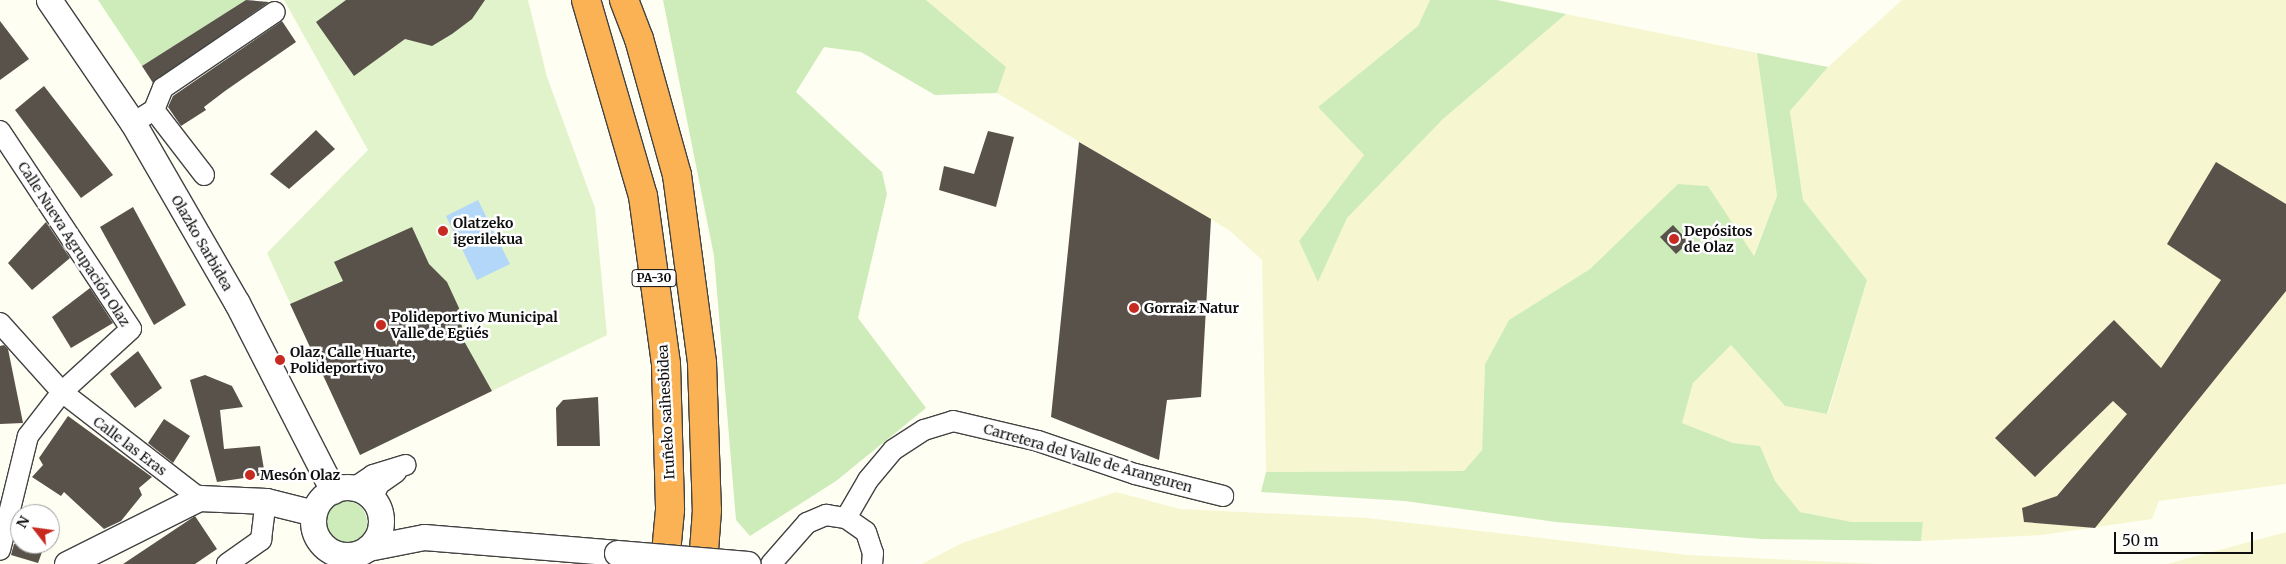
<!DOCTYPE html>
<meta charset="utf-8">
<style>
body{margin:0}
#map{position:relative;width:2286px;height:564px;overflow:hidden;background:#fffef2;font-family:Merriweather,serif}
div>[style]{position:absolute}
.farmland>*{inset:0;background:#f6f7d0}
.green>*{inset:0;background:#ceecb9}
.round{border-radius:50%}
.pitch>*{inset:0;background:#e1f3cb}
.water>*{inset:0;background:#b3d7f9}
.building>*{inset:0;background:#59524b}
.roads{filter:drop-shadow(1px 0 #424242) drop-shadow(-1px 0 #424242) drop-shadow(0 1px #424242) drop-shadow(0 -1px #424242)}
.minor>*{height:20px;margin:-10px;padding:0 10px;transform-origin:10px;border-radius:10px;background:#fff}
.tertiary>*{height:25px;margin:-12.5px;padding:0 12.5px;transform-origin:12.5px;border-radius:12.5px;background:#fff}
.tertiary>.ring{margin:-12.5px;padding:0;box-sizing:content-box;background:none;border:25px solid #fff;border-radius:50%}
.motorway>*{height:28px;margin:-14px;padding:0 14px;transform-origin:14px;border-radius:14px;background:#fbb254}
.bridges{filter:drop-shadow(1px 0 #424242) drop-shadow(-1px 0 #424242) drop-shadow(0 1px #424242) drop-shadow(0 -1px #424242)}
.tertiary-bridge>*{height:25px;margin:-12.5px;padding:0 12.5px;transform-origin:12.5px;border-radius:12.5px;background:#fff}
.dots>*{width:14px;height:14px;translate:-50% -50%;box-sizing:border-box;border:2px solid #fff;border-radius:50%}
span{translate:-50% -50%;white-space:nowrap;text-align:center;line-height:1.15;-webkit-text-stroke:5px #fff;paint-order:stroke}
.shield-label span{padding:1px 4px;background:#fff;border:1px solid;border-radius:4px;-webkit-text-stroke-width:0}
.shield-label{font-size:12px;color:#0f0f0f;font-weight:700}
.poi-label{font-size:14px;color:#0f0f0f;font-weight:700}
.left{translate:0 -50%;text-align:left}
.street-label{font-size:14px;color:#0f0f0f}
.north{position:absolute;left:10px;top:504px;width:50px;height:50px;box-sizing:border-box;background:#fff;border:1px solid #9f9f9f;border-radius:50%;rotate:300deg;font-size:14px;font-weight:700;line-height:20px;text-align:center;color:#0f0f0f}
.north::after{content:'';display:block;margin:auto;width:18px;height:22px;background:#c72a20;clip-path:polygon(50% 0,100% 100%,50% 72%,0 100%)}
.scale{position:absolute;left:2114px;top:532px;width:139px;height:22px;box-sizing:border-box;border:2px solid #0f0f0f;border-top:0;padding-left:6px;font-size:15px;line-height:18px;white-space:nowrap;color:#0f0f0f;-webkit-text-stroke:4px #fff;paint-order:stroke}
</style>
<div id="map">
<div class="farmland">
<i style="clip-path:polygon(926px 0,1430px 0,1418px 26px,1318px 107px,1364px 155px,1299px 241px,1318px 281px,1347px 218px,1443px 119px,1566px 14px,1757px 53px,1777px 196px,1753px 257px,1708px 186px,1678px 184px,1590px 269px,1509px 320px,1485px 364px,1482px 450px,1464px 471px,1266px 472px,1262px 260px,1229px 230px,997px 93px,1006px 67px)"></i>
<i style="clip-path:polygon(1902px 0,2286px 0,2286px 484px,2159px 501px,2152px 519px,2042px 535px,1921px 541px,1923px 522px,1852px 522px,1800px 512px,1775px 481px,1760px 446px,1733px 443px,1682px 423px,1693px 383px,1731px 345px,1785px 406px,1828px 414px,1867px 280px,1803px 200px,1790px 111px,1828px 67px)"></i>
<i style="clip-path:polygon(1116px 492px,1180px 509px,1367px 518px,1688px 555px,1879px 564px,922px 564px,962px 543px)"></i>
<i style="clip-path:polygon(2286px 532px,2286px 564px,2167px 564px)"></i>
</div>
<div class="green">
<i style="clip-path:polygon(98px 0,246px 0,142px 66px)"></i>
<i style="clip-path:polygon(663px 0,926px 0,1006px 67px,997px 93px,935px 95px,861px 52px,824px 47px,796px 92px,882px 172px,887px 194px,858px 318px,926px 408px,836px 481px,750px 536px,736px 520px,714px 256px)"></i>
<i style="clip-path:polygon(1430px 0,1497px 0,1566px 14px,1443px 119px,1347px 218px,1318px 282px,1299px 241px,1364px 155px,1318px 107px,1418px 26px)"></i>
<i style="clip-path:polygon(1757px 53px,1828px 67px,1790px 111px,1803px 200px,1867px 280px,1827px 414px,1785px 406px,1731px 345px,1693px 383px,1682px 423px,1733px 443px,1760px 446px,1775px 481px,1800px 512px,1852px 522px,1923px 522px,1921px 541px,1761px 539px,1556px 522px,1405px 501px,1261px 492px,1266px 472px,1464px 471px,1482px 450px,1485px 364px,1509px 320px,1590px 269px,1678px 184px,1708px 186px,1754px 256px,1777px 196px)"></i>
<i class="round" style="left:325px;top:501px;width:42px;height:42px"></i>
</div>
<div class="pitch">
<i style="clip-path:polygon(284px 0,528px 0,547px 77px,595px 208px,607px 335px,360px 455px,267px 253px,368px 150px)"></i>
</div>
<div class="water">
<i style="clip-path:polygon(478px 200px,510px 264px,477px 280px,446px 216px)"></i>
</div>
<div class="building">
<i style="clip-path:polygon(246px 0,269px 2px,153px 83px,142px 66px)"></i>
<i style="clip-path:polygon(346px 0,485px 0,472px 19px,452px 34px,432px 46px,405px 39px,354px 76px,316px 22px)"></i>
<i style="clip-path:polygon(0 21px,29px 59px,0 80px)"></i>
<i style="clip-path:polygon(282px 21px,296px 42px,225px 91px,204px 107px,206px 110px,181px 126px,168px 107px,173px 96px)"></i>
<i style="clip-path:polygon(44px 86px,113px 175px,81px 198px,15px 110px)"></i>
<i style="clip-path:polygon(316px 130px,335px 149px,289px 189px,270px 174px)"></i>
<i style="clip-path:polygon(988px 131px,1014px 137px,996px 207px,939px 190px,944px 166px,974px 174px)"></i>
<i style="clip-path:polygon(1079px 142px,1211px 219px,1201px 397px,1167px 400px,1159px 460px,1051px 417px)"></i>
<i style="clip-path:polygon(2216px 162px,2286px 204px,2286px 291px,2095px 528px,2024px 522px,2022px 508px,2057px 496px,2127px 414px,2113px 401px,2035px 477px,1995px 438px,2114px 320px,2161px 368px,2221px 280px,2167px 244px)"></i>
<i style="clip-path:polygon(133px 207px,186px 305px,154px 325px,100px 227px)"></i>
<i style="clip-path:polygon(46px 222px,70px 258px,32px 290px,8px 263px)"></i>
<i style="clip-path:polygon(1673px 225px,1689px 242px,1676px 254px,1660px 237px)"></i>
<i style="clip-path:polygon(412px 227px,429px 264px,447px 282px,459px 308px,464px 341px,492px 391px,360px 455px,290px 304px,343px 281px,334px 262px)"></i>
<i style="clip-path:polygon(90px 288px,113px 323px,71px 348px,52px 317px)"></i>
<i style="clip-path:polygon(4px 345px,8px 349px,23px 423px,0 424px,0 346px)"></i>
<i style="clip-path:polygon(138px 351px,162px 388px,135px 408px,110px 374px)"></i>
<i style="clip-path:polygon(205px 375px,232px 386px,243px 407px,220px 410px,224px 449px,260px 446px,265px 475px,217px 482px,190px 380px)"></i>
<i style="clip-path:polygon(598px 397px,600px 446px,557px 446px,556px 408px,563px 400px)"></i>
<i style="clip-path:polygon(68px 416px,152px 477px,139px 488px,142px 495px,121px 521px,104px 529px,64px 492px,61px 496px,32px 477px,43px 465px,39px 458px)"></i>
<i style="clip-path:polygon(164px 419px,190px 436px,173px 463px,148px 443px)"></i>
<i style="clip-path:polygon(195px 516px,217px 549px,195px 564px,123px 564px)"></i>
<i style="clip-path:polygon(14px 544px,45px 544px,38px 563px,11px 555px)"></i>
</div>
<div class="roads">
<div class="minor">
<i style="left:154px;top:110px;width:82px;rotate:52.4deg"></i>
<i style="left:133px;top:123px;width:25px;rotate:-32deg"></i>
<i style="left:154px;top:110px;width:24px;rotate:-68deg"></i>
<i style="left:163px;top:88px;width:135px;rotate:-34.2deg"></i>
<i style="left:0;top:131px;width:237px;rotate:56.5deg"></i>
<i style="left:131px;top:329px;width:93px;rotate:137.6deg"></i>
<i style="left:62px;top:392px;width:173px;rotate:37.7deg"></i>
<i style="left:0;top:323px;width:93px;rotate:48.1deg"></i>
<i style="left:62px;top:392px;width:56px;rotate:127.7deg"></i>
<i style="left:28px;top:436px;width:117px;rotate:103.8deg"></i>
<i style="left:354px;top:488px;width:23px;rotate:-34deg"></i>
<i style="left:373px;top:475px;width:34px;rotate:-17deg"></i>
<i style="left:372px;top:499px;width:17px;rotate:-65deg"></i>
<i style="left:379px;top:484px;width:21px;rotate:-35deg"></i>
<i style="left:846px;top:518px;width:44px;rotate:-59.9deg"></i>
<i style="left:868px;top:480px;width:39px;rotate:-50deg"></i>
<i style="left:893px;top:450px;width:37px;rotate:-33deg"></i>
<i style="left:924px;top:430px;width:30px;rotate:-17deg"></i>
<i style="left:953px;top:421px;width:87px;rotate:13.2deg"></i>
<i style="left:1038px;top:441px;width:102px;rotate:18.8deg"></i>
<i style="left:1135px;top:474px;width:91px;rotate:14deg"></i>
<i style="left:338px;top:554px;width:13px;rotate:51deg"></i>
<i style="left:227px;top:564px;width:42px;rotate:-35.2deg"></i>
<i style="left:261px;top:540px;width:39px;rotate:-83deg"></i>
<i style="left:771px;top:564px;width:55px;rotate:-48.7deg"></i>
<i style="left:807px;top:523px;width:21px;rotate:-23deg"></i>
<i style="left:826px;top:515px;width:20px;rotate:9deg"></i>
<i style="left:846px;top:518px;width:24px;rotate:35deg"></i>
<i style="left:866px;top:532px;width:22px;rotate:72deg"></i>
<i style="left:873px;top:553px;width:11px;rotate:95deg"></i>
</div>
<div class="tertiary">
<i style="left:49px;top:0;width:149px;rotate:55.7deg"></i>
<i style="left:133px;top:123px;width:208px;rotate:60deg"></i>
<i style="left:237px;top:303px;width:211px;rotate:62.9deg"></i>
<i class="ring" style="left:313px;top:487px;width:43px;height:43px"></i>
<i style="left:368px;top:548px;width:57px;rotate:-11.1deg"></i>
<i style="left:424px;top:537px;width:194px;rotate:4.7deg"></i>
<i style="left:67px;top:564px;width:148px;rotate:-26.6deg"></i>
<i style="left:199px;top:498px;width:67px;rotate:2.6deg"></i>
<i style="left:266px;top:501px;width:49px;rotate:14deg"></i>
</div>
<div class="motorway">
<i style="left:586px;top:0;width:204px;rotate:73.8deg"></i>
<i style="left:643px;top:196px;width:170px;rotate:82.2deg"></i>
<i style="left:666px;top:364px;width:146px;rotate:88.4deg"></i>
<i style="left:670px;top:510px;width:54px;rotate:95.3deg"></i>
<i style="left:624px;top:0;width:42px;rotate:69deg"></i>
<i style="left:639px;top:39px;width:141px;rotate:74.4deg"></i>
<i style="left:677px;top:175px;width:190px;rotate:82.4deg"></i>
<i style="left:702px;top:363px;width:147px;rotate:88.1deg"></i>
<i style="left:707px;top:510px;width:54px;rotate:94.2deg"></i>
</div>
</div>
<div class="bridges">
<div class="tertiary-bridge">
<i style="left:617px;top:553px;width:131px;rotate:4.8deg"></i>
</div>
</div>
<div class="dots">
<i style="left:443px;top:231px;background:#c72a20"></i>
<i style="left:1674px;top:239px;background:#c72a20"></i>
<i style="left:1134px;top:308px;background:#c72a20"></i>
<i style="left:381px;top:325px;background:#c72a20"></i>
<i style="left:280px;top:360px;background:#c72a20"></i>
<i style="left:250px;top:475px;background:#c72a20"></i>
</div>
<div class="shield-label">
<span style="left:654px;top:278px">PA-30</span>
</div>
<div class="poi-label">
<span class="left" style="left:453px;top:231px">Olatzeko<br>igerilekua</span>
<span class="left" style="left:1684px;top:239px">Depósitos<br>de Olaz</span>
<span class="left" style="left:1144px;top:308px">Gorraiz Natur</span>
<span class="left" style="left:391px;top:325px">Polideportivo Municipal<br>Valle de Egüés</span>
<span class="left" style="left:290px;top:360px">Olaz, Calle Huarte,<br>Polideportivo</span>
<span class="left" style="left:260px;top:475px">Mesón Olaz</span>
</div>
<div class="street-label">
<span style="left:202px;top:243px;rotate:60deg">Olazko Sarbidea</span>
<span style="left:74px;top:244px;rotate:57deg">Calle Nueva Agrupación Olaz</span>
<span style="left:666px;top:412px;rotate:-93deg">Iruñeko saihesbidea</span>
<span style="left:130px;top:446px;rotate:37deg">Calle las Eras</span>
<span style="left:1088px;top:458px;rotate:16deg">Carretera del Valle de Aranguren</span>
</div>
<div class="north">N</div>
<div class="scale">50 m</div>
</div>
